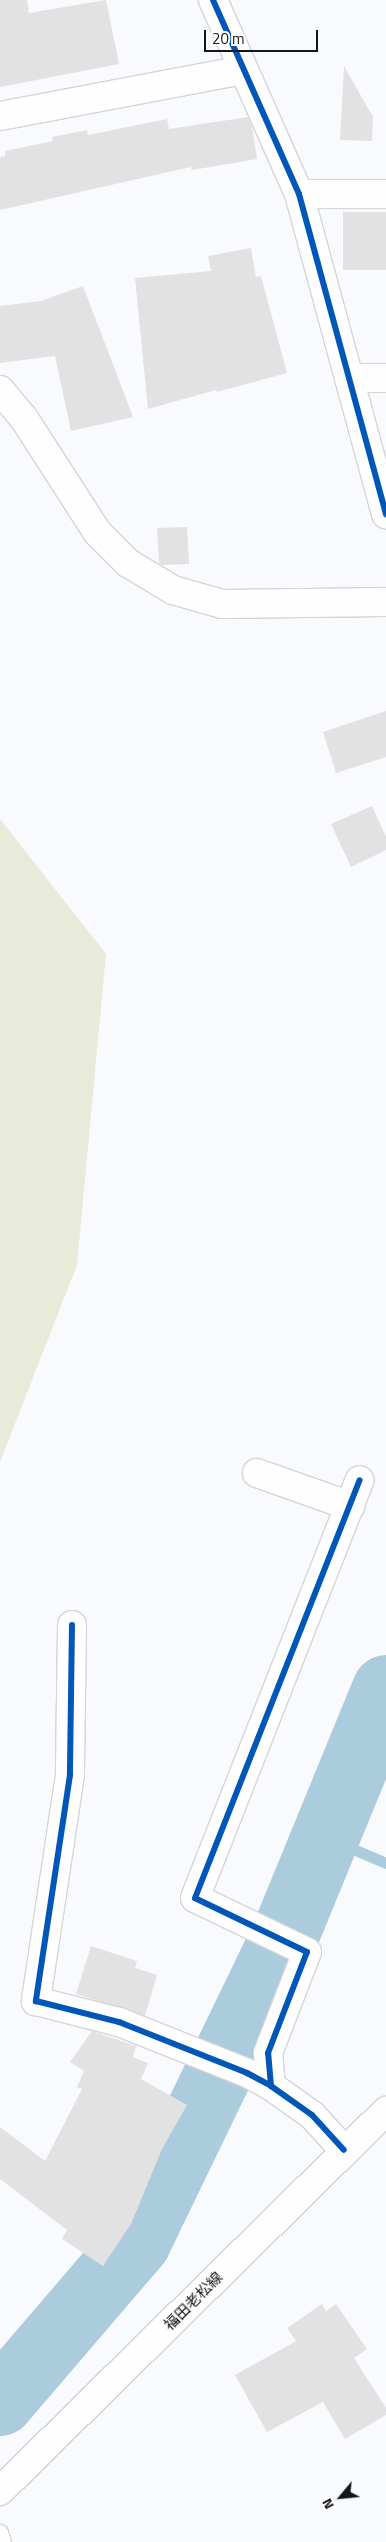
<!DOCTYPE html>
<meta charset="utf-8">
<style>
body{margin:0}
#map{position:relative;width:386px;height:2542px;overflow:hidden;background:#f9fafd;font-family:"Titillium Web","Noto Sans JP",sans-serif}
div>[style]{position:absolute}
.green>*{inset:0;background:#e8ebd9}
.stream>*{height:11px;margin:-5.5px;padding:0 5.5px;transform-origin:5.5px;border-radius:5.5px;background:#abccdc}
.river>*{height:68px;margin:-34px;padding:0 34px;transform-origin:34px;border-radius:34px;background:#abccdc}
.building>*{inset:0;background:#e2e2e3}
.roads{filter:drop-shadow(1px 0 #d4d5d7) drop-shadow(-1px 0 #d4d5d7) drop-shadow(0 1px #d4d5d7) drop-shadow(0 -1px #d4d5d7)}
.lane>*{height:16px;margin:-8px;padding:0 8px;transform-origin:8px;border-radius:8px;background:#fefeff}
.street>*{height:28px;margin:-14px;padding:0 14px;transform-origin:14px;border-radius:14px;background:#fefeff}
.secondary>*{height:28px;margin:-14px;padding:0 14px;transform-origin:14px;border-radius:14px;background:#fefeff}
.cycleway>*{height:6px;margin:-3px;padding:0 3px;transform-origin:3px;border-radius:3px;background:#0057b8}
span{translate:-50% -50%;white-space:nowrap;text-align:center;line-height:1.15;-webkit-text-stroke:4px #fff;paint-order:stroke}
.street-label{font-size:15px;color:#141517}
.north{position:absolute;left:316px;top:2472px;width:50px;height:50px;-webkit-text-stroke:4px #fff;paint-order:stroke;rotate:242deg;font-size:14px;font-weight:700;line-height:20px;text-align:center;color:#141517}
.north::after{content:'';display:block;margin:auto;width:18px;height:22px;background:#141517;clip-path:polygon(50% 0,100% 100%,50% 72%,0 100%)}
.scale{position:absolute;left:204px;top:30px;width:114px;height:22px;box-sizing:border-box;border:2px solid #141517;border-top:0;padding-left:6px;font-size:15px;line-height:18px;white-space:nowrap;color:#141517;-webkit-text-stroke:4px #fff;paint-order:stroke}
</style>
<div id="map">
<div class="green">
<i style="clip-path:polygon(0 819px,106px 954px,77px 1265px,0 1462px)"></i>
</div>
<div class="stream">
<i style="left:325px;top:1837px;width:66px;rotate:23.1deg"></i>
</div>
<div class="river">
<i style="left:0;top:2402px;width:211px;rotate:-49.4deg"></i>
<i style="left:137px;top:2242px;width:338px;rotate:-64.2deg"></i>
<i style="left:284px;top:1938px;width:269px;rotate:-67.7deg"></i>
</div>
<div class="building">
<i style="clip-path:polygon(0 0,27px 0,29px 13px,106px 0,119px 64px,0 87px)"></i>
<i style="clip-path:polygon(344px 66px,373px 117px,372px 141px,340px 140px)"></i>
<i style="clip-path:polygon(248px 117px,252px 126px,257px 159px,192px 170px,191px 167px,0 210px,0 157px,5px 156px,5px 151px,53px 141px,52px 137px,87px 130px,88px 135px,167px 119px,169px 129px)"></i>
<i style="clip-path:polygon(343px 212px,386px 212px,386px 270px,343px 270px)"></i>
<i style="clip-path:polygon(251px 248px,256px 277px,261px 276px,287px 373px,217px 392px,216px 390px,148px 409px,135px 278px,211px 271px,208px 256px)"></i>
<i style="clip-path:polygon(83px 286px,133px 417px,71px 431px,55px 356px,0 363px,0 306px,41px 301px)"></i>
<i style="clip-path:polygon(187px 527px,189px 564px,162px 565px,159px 563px,157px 528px)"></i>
<i style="clip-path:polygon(386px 711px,386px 757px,336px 773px,323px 732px)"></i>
<i style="clip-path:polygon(372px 806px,386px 837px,386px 850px,351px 867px,331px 824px)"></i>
<i style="clip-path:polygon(91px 1946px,137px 1961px,135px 1968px,157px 1975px,145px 2016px,76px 1994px)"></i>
<i style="clip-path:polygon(92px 2031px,136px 2046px,133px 2057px,148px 2063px,141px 2079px,187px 2105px,162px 2149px,131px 2224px,103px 2266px,62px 2239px,67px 2230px,0 2179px,0 2127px,45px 2161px,82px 2089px,77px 2087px,84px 2071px,70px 2062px)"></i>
<i style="clip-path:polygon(322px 2304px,326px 2311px,336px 2304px,367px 2349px,354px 2358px,386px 2408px,386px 2415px,345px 2439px,323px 2402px,267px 2432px,235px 2375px,296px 2341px,287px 2328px)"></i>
</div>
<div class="roads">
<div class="lane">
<i style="left:0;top:2533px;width:9px;rotate:72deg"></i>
</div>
<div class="street">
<i style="left:213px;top:0;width:212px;rotate:66.1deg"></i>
<i style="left:299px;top:194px;width:332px;rotate:74.8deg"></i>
<i style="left:0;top:116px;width:248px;rotate:-10.7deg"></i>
<i style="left:299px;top:194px;width:87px"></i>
<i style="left:349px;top:378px;width:37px"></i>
<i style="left:0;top:390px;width:35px;rotate:50deg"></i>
<i style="left:23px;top:417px;width:137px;rotate:57.2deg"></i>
<i style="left:97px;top:532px;width:44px;rotate:45deg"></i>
<i style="left:128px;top:563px;width:52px;rotate:31deg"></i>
<i style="left:173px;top:590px;width:51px;rotate:15.9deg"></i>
<i style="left:222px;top:604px;width:164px;rotate:-0.7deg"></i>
<i style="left:257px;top:1473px;width:99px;rotate:19.5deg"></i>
<i style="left:72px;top:1625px;width:150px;rotate:90.8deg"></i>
<i style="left:70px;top:1775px;width:229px;rotate:98.6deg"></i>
<i style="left:36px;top:2001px;width:86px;rotate:14.2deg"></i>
<i style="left:119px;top:2022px;width:138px;rotate:21.7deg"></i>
<i style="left:247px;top:2073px;width:27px;rotate:28deg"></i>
<i style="left:271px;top:2086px;width:50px;rotate:35.3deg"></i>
<i style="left:312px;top:2115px;width:47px;rotate:47.6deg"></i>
<i style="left:271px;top:2086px;width:33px;rotate:-95deg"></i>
<i style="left:268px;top:2053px;width:108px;rotate:-68.9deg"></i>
<i style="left:307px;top:1952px;width:124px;rotate:-154.3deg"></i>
<i style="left:195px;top:1898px;width:449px;rotate:-68.5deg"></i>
</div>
<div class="secondary">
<i style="left:0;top:2491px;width:542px;rotate:-44.55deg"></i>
</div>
</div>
<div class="cycleway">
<i style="left:213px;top:0;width:212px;rotate:66.1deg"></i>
<i style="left:299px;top:194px;width:332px;rotate:74.8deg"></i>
<i style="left:72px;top:1625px;width:150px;rotate:90.8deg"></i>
<i style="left:70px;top:1775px;width:229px;rotate:98.6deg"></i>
<i style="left:36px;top:2001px;width:86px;rotate:14.2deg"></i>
<i style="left:119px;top:2022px;width:138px;rotate:21.7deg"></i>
<i style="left:247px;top:2073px;width:27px;rotate:28deg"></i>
<i style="left:271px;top:2086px;width:50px;rotate:35.3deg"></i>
<i style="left:312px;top:2115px;width:47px;rotate:47.6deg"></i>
<i style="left:271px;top:2086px;width:33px;rotate:-95deg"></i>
<i style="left:268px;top:2053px;width:108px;rotate:-68.9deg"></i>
<i style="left:307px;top:1952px;width:124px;rotate:-154.3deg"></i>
<i style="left:195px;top:1898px;width:449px;rotate:-68.5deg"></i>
</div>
<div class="street-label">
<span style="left:193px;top:2301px;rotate:-45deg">福田老松線</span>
</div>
<div class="north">N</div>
<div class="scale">20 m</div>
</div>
